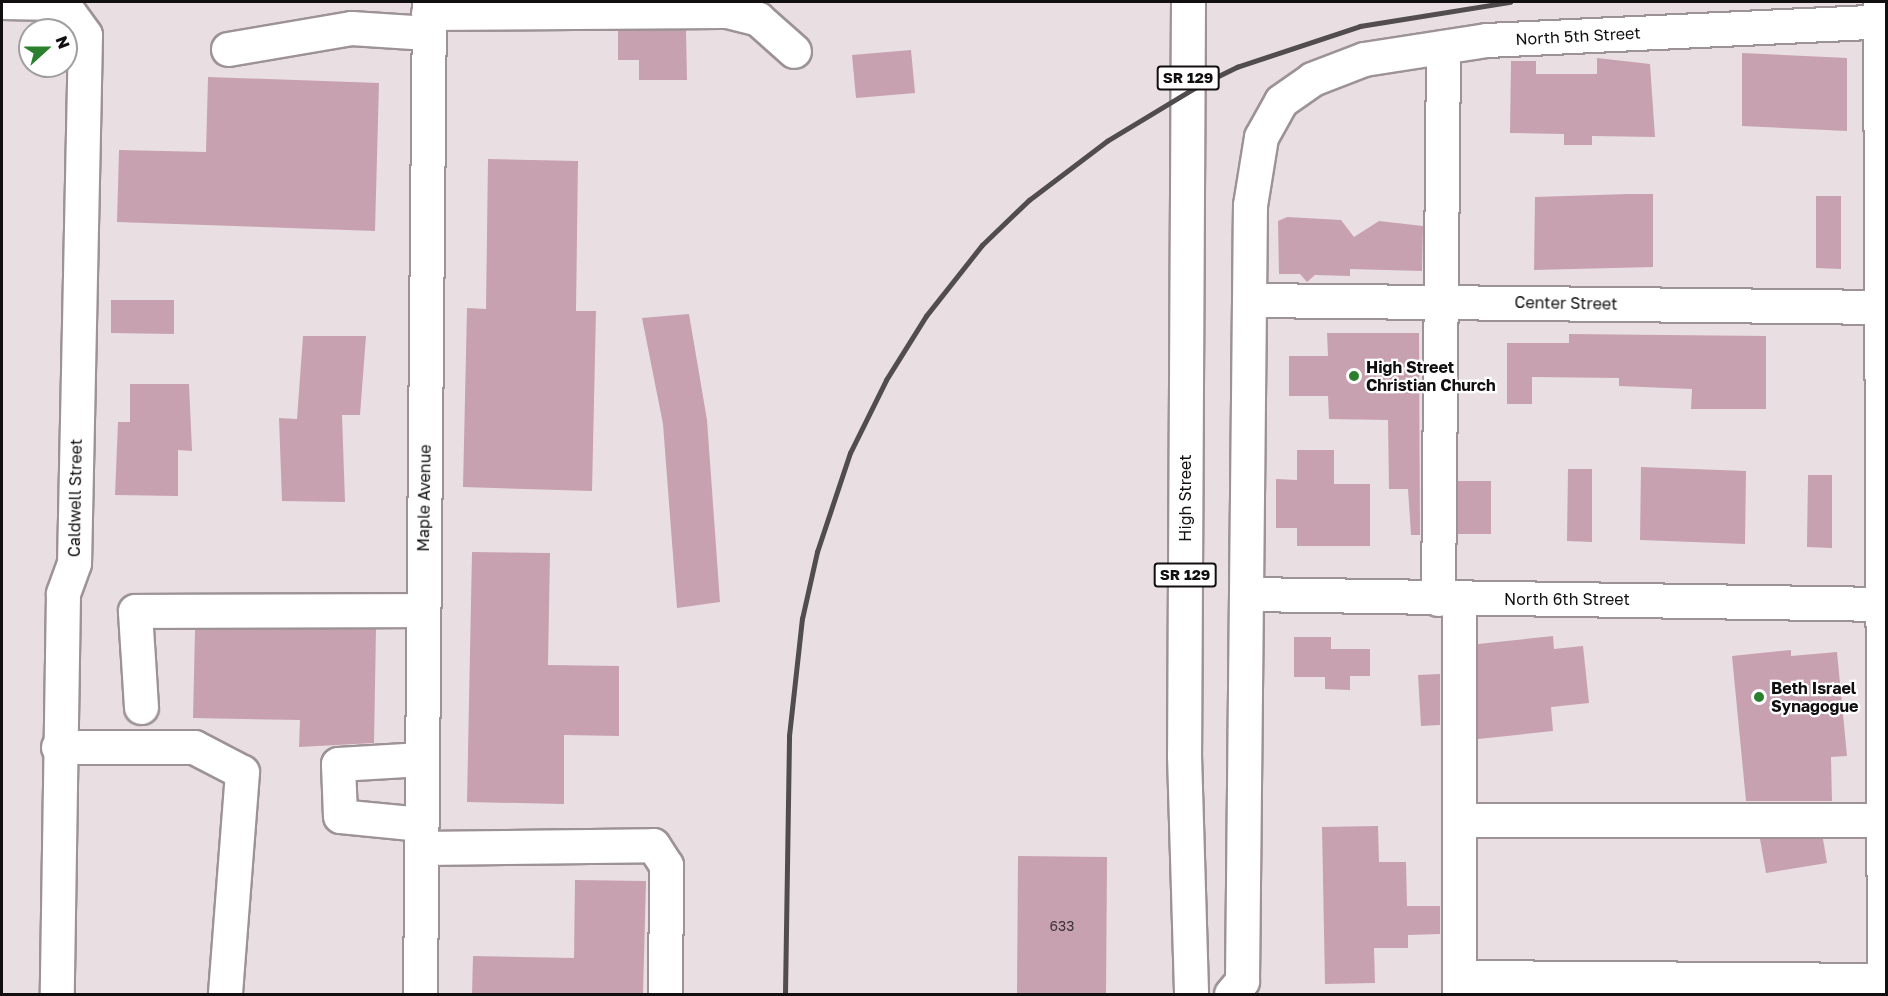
<!DOCTYPE html>
<style>
body{margin:0}
#map{position:relative;width:1888px;height:996px;overflow:hidden;background:#e9dfe2;font-family:"Golos Text",sans-serif}
div>[style]{position:absolute}
.building>*{inset:0;background:#c7a1af}
.roads{filter:drop-shadow(2px 0 #9d9397) drop-shadow(-2px 0 #9d9397) drop-shadow(0 2px #9d9397) drop-shadow(0 -2px #9d9397)}
.minor>*{height:33px;margin:-16.5px;padding:0 16.5px;transform-origin:16.5px;border-radius:16.5px;background:#fff}
.highway>*{height:33px;margin:-16.5px;padding:0 16.5px;transform-origin:16.5px;border-radius:16.5px;background:#fff}
.rail>*{height:4.5px;margin:-2.25px;padding:0 2.25px;transform-origin:2.25px;border-radius:2.25px;background:#514c4e}
.dots>*{width:16px;height:16px;translate:-50% -50%;box-sizing:border-box;border:3px solid #fff;border-radius:50%}
span{translate:-50% -50%;white-space:nowrap;text-align:center;line-height:1.15;-webkit-text-stroke:4.5px #fff;paint-order:stroke}
.number-label{font-size:14px;color:#3f3438}
.number-label span{-webkit-text-stroke-width:0}
.shield-label span{padding:2px 4px;background:#fff;border:2px solid;border-radius:4px;-webkit-text-stroke-width:0}
.shield-label{font-size:15px;color:#120f10;font-weight:700}
.street-label{font-size:16px;color:#120f10}
.poi-label{font-size:16px;color:#120f10;font-weight:700}
.left{translate:0 -50%;text-align:left}
.frame{position:absolute;inset:0;border:3px solid #120f10;pointer-events:none}
.north{position:absolute;left:18px;top:18px;width:60px;height:60px;box-sizing:border-box;background:#fff;border:2px solid #a09f9f;border-radius:50%;rotate:69deg;font-size:16px;font-weight:700;line-height:24px;text-align:center;color:#120f10}
.north::after{content:'';display:block;margin:auto;width:21px;height:27px;background:#2b802e;clip-path:polygon(50% 0,100% 100%,50% 72%,0 100%)}
</style>
<div id="map">
<div class="building">
<i style="clip-path:polygon(618px 30px,686px 30px,687px 80px,639px 80px,639px 60px,618px 60px)"></i>
<i style="clip-path:polygon(911px 50px,915px 93px,856px 98px,852px 55px)"></i>
<i style="clip-path:polygon(1742px 53px,1847px 58px,1847px 131px,1742px 126px)"></i>
<i style="clip-path:polygon(1597px 58px,1650px 64px,1655px 137px,1592px 136px,1592px 145px,1564px 145px,1564px 134px,1510px 133px,1511px 61px,1536px 61px,1536px 74px,1597px 74px)"></i>
<i style="clip-path:polygon(208px 77px,379px 83px,375px 231px,117px 222px,119px 150px,206px 152px)"></i>
<i style="clip-path:polygon(488px 159px,578px 161px,576px 311px,596px 311px,592px 491px,463px 487px,467px 308px,486px 309px)"></i>
<i style="clip-path:polygon(1628px 194px,1653px 194px,1653px 267px,1534px 270px,1535px 197px)"></i>
<i style="clip-path:polygon(1816px 196px,1841px 196px,1841px 269px,1816px 268px)"></i>
<i style="clip-path:polygon(1287px 217px,1341px 220px,1354px 237px,1379px 221px,1423px 226px,1422px 271px,1350px 269px,1350px 276px,1315px 275px,1307px 282px,1300px 274px,1279px 274px,1278px 221px)"></i>
<i style="clip-path:polygon(111px 300px,174px 300px,174px 334px,111px 333px)"></i>
<i style="clip-path:polygon(689px 314px,707px 420px,720px 602px,677px 608px,663px 424px,642px 318px)"></i>
<i style="clip-path:polygon(1327px 333px,1419px 333px,1420px 535px,1411px 535px,1408px 489px,1389px 489px,1388px 420px,1329px 419px,1328px 396px,1289px 396px,1289px 356px,1328px 356px)"></i>
<i style="clip-path:polygon(1569px 334px,1766px 336px,1766px 409px,1691px 409px,1692px 389px,1619px 386px,1619px 378px,1532px 377px,1532px 404px,1507px 404px,1507px 343px,1569px 343px)"></i>
<i style="clip-path:polygon(303px 336px,366px 336px,360px 415px,342px 415px,345px 502px,282px 501px,279px 418px,297px 419px)"></i>
<i style="clip-path:polygon(130px 384px,189px 384px,192px 451px,178px 450px,178px 496px,115px 495px,118px 422px,130px 422px)"></i>
<i style="clip-path:polygon(1297px 450px,1334px 450px,1334px 484px,1370px 484px,1370px 546px,1297px 546px,1297px 528px,1276px 528px,1276px 479px,1297px 480px)"></i>
<i style="clip-path:polygon(1641px 467px,1746px 471px,1745px 544px,1640px 540px)"></i>
<i style="clip-path:polygon(1568px 469px,1592px 469px,1592px 542px,1567px 541px)"></i>
<i style="clip-path:polygon(1808px 475px,1832px 475px,1832px 548px,1807px 547px)"></i>
<i style="clip-path:polygon(1458px 481px,1491px 481px,1491px 534px,1457px 534px)"></i>
<i style="clip-path:polygon(472px 552px,550px 553px,548px 665px,619px 666px,619px 736px,564px 735px,564px 804px,467px 802px)"></i>
<i style="clip-path:polygon(376px 629px,374px 743px,299px 747px,300px 720px,193px 718px,195px 630px)"></i>
<i style="clip-path:polygon(1553px 636px,1554px 649px,1583px 646px,1589px 703px,1551px 707px,1553px 731px,1478px 739px,1478px 644px)"></i>
<i style="clip-path:polygon(1294px 637px,1331px 637px,1331px 649px,1370px 649px,1370px 676px,1350px 676px,1350px 690px,1325px 689px,1325px 677px,1294px 677px)"></i>
<i style="clip-path:polygon(1791px 650px,1791px 656px,1837px 652px,1847px 756px,1831px 757px,1832px 801px,1746px 801px,1732px 656px)"></i>
<i style="clip-path:polygon(1440px 674px,1440px 725px,1421px 726px,1418px 675px)"></i>
<i style="clip-path:polygon(1378px 826px,1379px 862px,1406px 862px,1407px 906px,1440px 906px,1440px 934px,1408px 935px,1408px 948px,1374px 948px,1375px 983px,1325px 984px,1322px 827px)"></i>
<i style="clip-path:polygon(1760px 839px,1823px 839px,1827px 863px,1766px 873px)"></i>
<i style="clip-path:polygon(1018px 856px,1107px 857px,1106px 994px,1017px 994px)"></i>
<i style="clip-path:polygon(575px 880px,646px 881px,643px 994px,472px 994px,473px 956px,574px 958px)"></i>
</div>
<div class="roads">
<div class="minor">
<i style="left:2px;top:2px;width:60px;rotate:1deg"></i>
<i style="left:62px;top:3px;width:39px;rotate:54deg"></i>
<i style="left:85px;top:35px;width:528px;rotate:91.19deg"></i>
<i style="left:74px;top:563px;width:33px;rotate:110deg"></i>
<i style="left:63px;top:594px;width:400px;rotate:90.9deg"></i>
<i style="left:1880px;top:2px;width:992px;rotate:89.77deg"></i>
<i style="left:428px;top:13px;width:299px;rotate:-0.4deg"></i>
<i style="left:727px;top:11px;width:32px;rotate:14deg"></i>
<i style="left:758px;top:19px;width:48px;rotate:41.6deg"></i>
<i style="left:228px;top:49px;width:125px;rotate:-9.7deg"></i>
<i style="left:351px;top:28px;width:77px;rotate:3.7deg"></i>
<i style="left:1250px;top:300px;width:632px;rotate:0.63deg"></i>
<i style="left:1248px;top:594px;width:638px;rotate:0.9deg"></i>
<i style="left:1438px;top:599px;width:552px;rotate:-89.48deg"></i>
<i style="left:1459px;top:599px;width:395px;rotate:90deg"></i>
<i style="left:141px;top:707px;width:96px;rotate:-93.6deg"></i>
<i style="left:135px;top:611px;width:288px;rotate:-0.2deg"></i>
<i style="left:58px;top:747px;width:136px"></i>
<i style="left:194px;top:747px;width:54px;rotate:27.5deg"></i>
<i style="left:242px;top:772px;width:223px;rotate:94.4deg"></i>
<i style="left:1459px;top:820px;width:425px"></i>
<i style="left:421px;top:824px;width:81px;rotate:-174.4deg"></i>
<i style="left:340px;top:816px;width:52px;rotate:-92.2deg"></i>
<i style="left:338px;top:764px;width:84px;rotate:-3.4deg"></i>
<i style="left:421px;top:848px;width:232px;rotate:-0.7deg"></i>
<i style="left:653px;top:845px;width:24px;rotate:57deg"></i>
<i style="left:666px;top:865px;width:129px;rotate:90.4deg"></i>
<i style="left:1459px;top:977px;width:425px;rotate:0.4deg"></i>
<i style="left:420px;top:994px;width:992px;rotate:-89.48deg"></i>
<i style="left:1231px;top:994px;width:17px;rotate:-50deg"></i>
<i style="left:1242px;top:981px;width:776px;rotate:-89.41deg"></i>
<i style="left:1250px;top:205px;width:69px;rotate:-80.8deg"></i>
<i style="left:1261px;top:137px;width:41px;rotate:-60.9deg"></i>
<i style="left:1281px;top:101px;width:38px;rotate:-35deg"></i>
<i style="left:1312px;top:79px;width:56px;rotate:-21deg"></i>
<i style="left:1364px;top:59px;width:124px;rotate:-8.8deg"></i>
<i style="left:1487px;top:40px;width:399px;rotate:-2.7deg"></i>
</div>
<div class="highway">
<i style="left:1188px;top:2px;width:753px;rotate:90.3deg"></i>
<i style="left:1184px;top:755px;width:239px;rotate:88.3deg"></i>
</div>
</div>
<div class="rail">
<i style="left:785px;top:994px;width:258px;rotate:-89.1deg"></i>
<i style="left:789px;top:736px;width:118px;rotate:-83.7deg"></i>
<i style="left:802px;top:619px;width:69px;rotate:-77.4deg"></i>
<i style="left:817px;top:552px;width:104px;rotate:-71.6deg"></i>
<i style="left:850px;top:453px;width:81px;rotate:-63.7deg"></i>
<i style="left:886px;top:380px;width:75px;rotate:-58deg"></i>
<i style="left:926px;top:316px;width:90px;rotate:-51.7deg"></i>
<i style="left:982px;top:245px;width:65px;rotate:-43.8deg"></i>
<i style="left:1029px;top:200px;width:98px;rotate:-37.1deg"></i>
<i style="left:1107px;top:141px;width:104px;rotate:-31.2deg"></i>
<i style="left:1196px;top:87px;width:46px;rotate:-26deg"></i>
<i style="left:1237px;top:67px;width:130px;rotate:-18.4deg"></i>
<i style="left:1360px;top:26px;width:152px;rotate:-9.1deg"></i>
</div>
<div class="dots">
<i style="left:1354px;top:376px;background:#2b802e"></i>
<i style="left:1759px;top:697px;background:#2b802e"></i>
</div>
<div class="number-label">
<span style="left:1062px;top:926px">633</span>
</div>
<div class="shield-label">
<span style="left:1188px;top:78px">SR 129</span>
<span style="left:1185px;top:575px">SR 129</span>
</div>
<div class="street-label">
<span style="left:1578px;top:36px;rotate:-3deg">North 5th Street</span>
<span style="left:1566px;top:303px;rotate:1deg">Center Street</span>
<span style="left:75px;top:498px;rotate:-89deg">Caldwell Street</span>
<span style="left:424px;top:498px;rotate:-89deg">Maple Avenue</span>
<span style="left:1185px;top:498px;rotate:-90deg">High Street</span>
<span style="left:1567px;top:599px">North 6th Street</span>
</div>
<div class="poi-label">
<span class="left" style="left:1366px;top:376px">High Street<br>Christian Church</span>
<span class="left" style="left:1771px;top:697px">Beth Israel<br>Synagogue</span>
</div>
<div class="frame"></div>
<div class="north">N</div>
</div>
